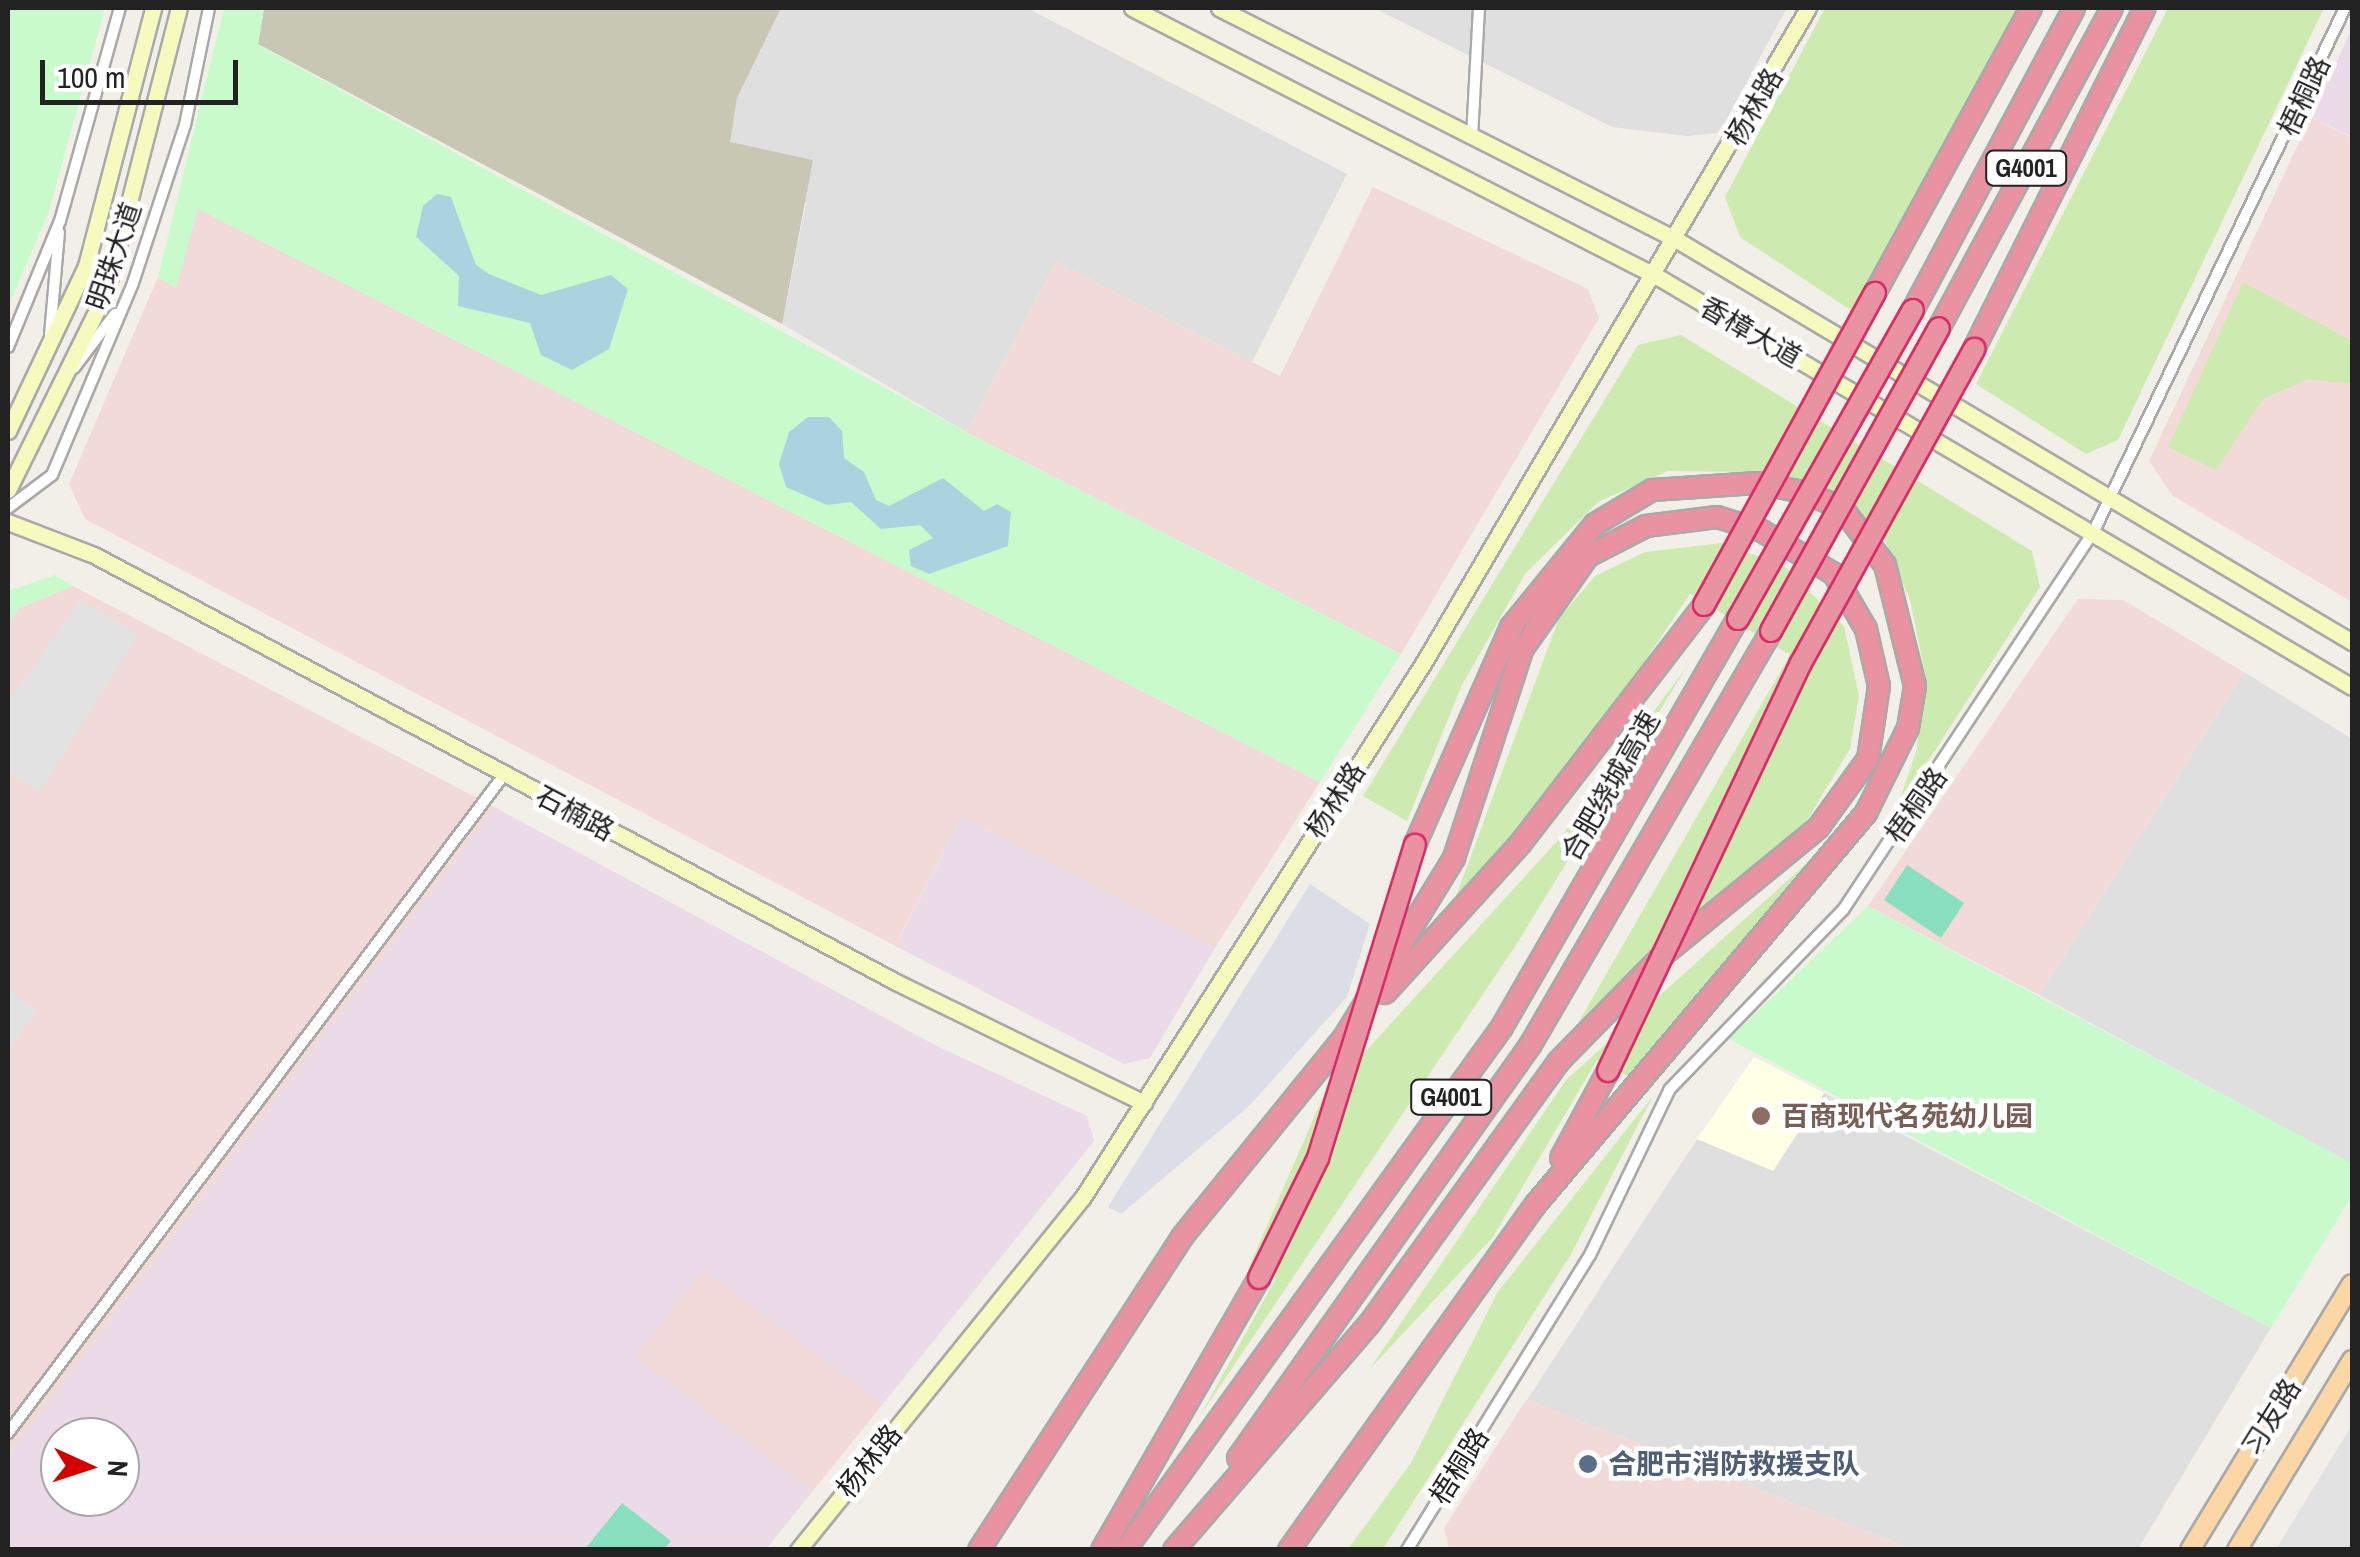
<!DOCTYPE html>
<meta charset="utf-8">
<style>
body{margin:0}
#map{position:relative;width:2360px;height:1557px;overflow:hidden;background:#f2efe9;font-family:"Archivo Narrow","Noto Sans SC",sans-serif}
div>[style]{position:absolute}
.residential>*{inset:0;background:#e0dfdf}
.commercial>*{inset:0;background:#f2dad9}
.industrial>*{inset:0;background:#ebdbe8}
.education>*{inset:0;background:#ffffe5}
.construction>*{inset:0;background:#c7c7b4}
.grass>*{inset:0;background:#cdebb0}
.park>*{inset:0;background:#c8facc}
.pitch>*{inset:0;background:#88e0be}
.parking>*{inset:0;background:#e2e2e2}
.plaza>*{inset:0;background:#dddde8}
.water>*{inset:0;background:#aad3df}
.roads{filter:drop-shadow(2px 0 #a9a9a9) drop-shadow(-2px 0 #a9a9a9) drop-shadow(0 2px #a9a9a9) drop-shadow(0 -2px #a9a9a9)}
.street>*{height:10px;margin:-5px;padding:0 5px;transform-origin:5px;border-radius:5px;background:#fff}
.secondary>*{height:15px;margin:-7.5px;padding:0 7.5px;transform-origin:7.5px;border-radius:7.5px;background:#f7fabf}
.primary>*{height:18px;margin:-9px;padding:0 9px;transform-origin:9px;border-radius:9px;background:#fcd6a4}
.highway>*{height:20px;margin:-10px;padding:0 10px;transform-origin:10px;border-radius:10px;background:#e892a2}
.bridges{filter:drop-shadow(2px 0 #dc2a67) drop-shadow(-2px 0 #dc2a67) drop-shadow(0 2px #dc2a67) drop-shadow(0 -2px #dc2a67)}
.highway-bridge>*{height:20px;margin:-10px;padding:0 10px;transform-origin:10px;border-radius:10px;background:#e892a2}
.dots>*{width:28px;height:28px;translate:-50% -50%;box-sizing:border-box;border:5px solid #fff;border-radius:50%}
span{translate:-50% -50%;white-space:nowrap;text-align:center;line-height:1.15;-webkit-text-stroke:9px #fff;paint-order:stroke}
.shield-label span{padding:2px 8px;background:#fff;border:2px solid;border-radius:8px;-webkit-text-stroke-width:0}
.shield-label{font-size:25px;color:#222;font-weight:700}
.street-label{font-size:28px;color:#222}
.education-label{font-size:28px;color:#785e54;font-weight:700}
.left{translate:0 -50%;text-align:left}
.service-label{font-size:28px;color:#4e5e75;font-weight:700}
.frame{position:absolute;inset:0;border:10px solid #222;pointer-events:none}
.north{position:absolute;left:40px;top:1417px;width:100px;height:100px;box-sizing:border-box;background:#fff;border:2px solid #a7a7a7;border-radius:50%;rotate:93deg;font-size:28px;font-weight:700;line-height:40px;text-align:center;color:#222}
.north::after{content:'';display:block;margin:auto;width:35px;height:45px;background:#d40000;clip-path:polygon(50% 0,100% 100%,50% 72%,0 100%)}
.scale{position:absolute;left:40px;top:60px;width:198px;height:45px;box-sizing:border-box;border:5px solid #222;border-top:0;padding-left:12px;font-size:30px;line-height:35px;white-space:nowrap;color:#222;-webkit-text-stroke:8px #fff;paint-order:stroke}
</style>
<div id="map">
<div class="residential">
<i style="clip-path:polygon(781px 8px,1027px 8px,1347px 174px,1252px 362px,1056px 262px,966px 432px,782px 324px,806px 203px,729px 143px,737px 98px)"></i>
<i style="clip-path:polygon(1374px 8px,1787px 8px,1719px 133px,1686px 136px,1612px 127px)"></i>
<i style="clip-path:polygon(2244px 672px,2352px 739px,2352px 1164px,2039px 995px)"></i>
<i style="clip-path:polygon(1824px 1093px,2271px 1328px,2138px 1549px,1912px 1549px,1527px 1400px,1697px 1139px,1773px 1170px)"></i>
</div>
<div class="commercial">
<i style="clip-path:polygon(2311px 117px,2352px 138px,2352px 602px,2173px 496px,2149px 461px)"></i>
<i style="clip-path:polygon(1373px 187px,1588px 289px,1599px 318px,1401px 654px,966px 432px,1056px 262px,1280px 376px)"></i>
<i style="clip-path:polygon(197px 208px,1320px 782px,1215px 948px,962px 817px,899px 938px,903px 950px,85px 519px,69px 484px,158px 277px,176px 288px)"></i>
<i style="clip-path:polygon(73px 586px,496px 808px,8px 1457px,8px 624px,19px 608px)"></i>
<i style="clip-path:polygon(2078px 599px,2123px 600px,2244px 672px,2039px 995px,1868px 906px)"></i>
<i style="clip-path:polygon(703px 1269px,883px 1404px,813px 1491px,634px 1357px)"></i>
<i style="clip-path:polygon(1526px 1400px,1527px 1400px,1912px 1549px,1449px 1549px,1444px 1528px)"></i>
</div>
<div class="industrial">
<i style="clip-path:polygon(2352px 28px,2352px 137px,2311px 117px)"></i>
<i style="clip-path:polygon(evenodd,496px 808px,937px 1046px,1087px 1116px,1094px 1141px,883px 1404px,703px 1269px,635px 1357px,813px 1491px,766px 1549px,15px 1549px,8px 1543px,8px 1457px,496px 808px,60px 1437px,120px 1437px,120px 1497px,60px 1497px,60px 1437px)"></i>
<i style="clip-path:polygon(962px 817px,1215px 948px,1150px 1058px,1124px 1064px,903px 950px,899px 939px)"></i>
</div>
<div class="education">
<i style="clip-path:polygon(1754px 1057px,1824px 1093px,1773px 1171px,1697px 1139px)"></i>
</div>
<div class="construction">
<i style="clip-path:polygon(264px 8px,781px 8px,737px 98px,730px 142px,813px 160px,782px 324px,258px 44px)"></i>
</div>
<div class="grass">
<i style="clip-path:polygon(1825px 8px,2018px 8px,1852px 311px,1740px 237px,1725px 197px)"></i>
<i style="clip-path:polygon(2168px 8px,2324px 8px,2118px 440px,2086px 454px,1976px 384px)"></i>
<i style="clip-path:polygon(2243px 282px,2352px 341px,2352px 384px,2308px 379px,2263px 399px,2216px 470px,2168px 447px)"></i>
<i style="clip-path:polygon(1681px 335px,2032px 551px,2040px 587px,1895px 813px,1916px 752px,1926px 678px,1910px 600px,1881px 530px,1828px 492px,1754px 472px,1668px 471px,1598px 502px,1525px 574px,1461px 687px,1407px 821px,1363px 796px,1638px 345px)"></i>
<i style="clip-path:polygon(1722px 543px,1783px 565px,1844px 626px,1859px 696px,1850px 749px,1800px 832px,1649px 951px,1574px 1030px,1790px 655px,1690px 594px,1584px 752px,1452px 907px,1559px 618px,1595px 576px,1645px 552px)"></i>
<i style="clip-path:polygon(1688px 665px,1516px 945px,1200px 1416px,1276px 1278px,1249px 1267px,1322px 1099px,1560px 838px)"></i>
<i style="clip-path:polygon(1829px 843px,1627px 1076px,1597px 1060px,1493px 1237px,1369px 1370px,1566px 1080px)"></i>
<i style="clip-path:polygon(1653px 1096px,1570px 1256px,1383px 1549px,1348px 1549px,1411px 1463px,1497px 1293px)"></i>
</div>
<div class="park">
<i style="clip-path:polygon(8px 8px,105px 8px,49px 211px,8px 307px)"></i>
<i style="clip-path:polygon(224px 8px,264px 8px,258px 45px,966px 432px,1401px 654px,1320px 782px,198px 209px,176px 288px,158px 277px)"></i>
<i style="clip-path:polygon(55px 575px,73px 586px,19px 608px,8px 624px,8px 591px)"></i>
<i style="clip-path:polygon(1868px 906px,2352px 1163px,2352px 1196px,2271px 1328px,1729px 1039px)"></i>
</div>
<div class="pitch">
<i style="clip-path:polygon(1907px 865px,1964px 903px,1941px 938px,1884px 900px)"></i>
<i style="clip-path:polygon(622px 1503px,671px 1541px,664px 1549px,585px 1549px)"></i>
</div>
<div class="parking">
<i style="clip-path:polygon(80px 599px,138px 635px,40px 792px,8px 772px,8px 702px)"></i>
<i style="clip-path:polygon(8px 989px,37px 1011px,8px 1051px)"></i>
<i style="clip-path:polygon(2352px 1425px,2352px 1549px,2276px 1549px)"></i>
</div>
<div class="plaza">
<i style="clip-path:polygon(1310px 884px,1370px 924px,1347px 997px,1249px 1106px,1121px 1214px,1108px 1207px)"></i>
</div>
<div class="water">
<i style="clip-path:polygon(437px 194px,451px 197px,476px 265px,489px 274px,541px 295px,611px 275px,628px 289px,609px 349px,572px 370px,541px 355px,530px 323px,458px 306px,459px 276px,416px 237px,423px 206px)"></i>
<i style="clip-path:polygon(808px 417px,829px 417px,842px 431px,844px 458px,864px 472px,876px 500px,889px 506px,943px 478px,984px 511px,997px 504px,1011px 512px,1008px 546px,929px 574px,911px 566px,909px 550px,933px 538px,920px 525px,881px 529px,851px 502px,827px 505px,786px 487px,779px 464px,789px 432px)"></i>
</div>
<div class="roads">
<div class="street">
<i style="left:1472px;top:137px;width:129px;rotate:-86.9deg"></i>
<i style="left:50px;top:335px;width:103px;rotate:-85deg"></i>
<i style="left:8px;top:347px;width:136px;rotate:-67.6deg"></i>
<i style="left:60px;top:221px;width:221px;rotate:-74.3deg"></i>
<i style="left:74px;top:368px;width:68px;rotate:-52.8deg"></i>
<i style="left:8px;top:508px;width:55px;rotate:-36.9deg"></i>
<i style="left:52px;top:475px;width:208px;rotate:-67.1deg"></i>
<i style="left:133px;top:283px;width:166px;rotate:-71.8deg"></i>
<i style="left:185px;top:125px;width:119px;rotate:-78.4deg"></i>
<i style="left:8px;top:1433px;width:823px;rotate:-53deg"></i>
<i style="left:1407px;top:1550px;width:347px;rotate:-58.2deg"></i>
<i style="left:1590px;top:1255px;width:184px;rotate:-64.3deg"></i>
<i style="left:1670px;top:1089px;width:249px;rotate:-46deg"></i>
<i style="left:1843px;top:910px;width:452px;rotate:-56.5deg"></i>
<i style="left:2093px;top:533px;width:582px;rotate:-64.36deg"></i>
</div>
<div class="secondary">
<i style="left:1132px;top:8px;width:591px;rotate:27.09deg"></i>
<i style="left:1658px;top:277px;width:806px;rotate:30.57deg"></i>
<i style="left:1219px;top:8px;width:513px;rotate:26.86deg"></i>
<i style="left:1677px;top:240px;width:786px;rotate:30.78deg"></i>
<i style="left:8px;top:431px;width:183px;rotate:-64.7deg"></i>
<i style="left:86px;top:266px;width:267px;rotate:-75.4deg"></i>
<i style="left:8px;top:490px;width:221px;rotate:-63.7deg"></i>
<i style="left:106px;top:292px;width:293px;rotate:-75.6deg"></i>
<i style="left:8px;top:522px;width:92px;rotate:21deg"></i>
<i style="left:94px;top:555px;width:909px;rotate:28.03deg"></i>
<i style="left:896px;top:982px;width:276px;rotate:26deg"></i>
<i style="left:798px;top:1550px;width:454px;rotate:-51.1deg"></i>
<i style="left:1083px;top:1197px;width:634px;rotate:-57.49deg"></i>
<i style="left:1424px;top:662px;width:758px;rotate:-59.58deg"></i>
</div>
<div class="primary">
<i style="left:2190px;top:1550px;width:311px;rotate:-58.7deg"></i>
<i style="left:2237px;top:1550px;width:222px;rotate:-58.8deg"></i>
</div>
<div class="highway">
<i style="left:1875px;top:293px;width:325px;rotate:-61.3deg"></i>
<i style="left:1913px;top:310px;width:342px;rotate:-61.9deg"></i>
<i style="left:1939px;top:328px;width:364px;rotate:-61.6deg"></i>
<i style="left:1974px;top:349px;width:381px;rotate:-63.4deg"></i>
<i style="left:1385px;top:993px;width:202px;rotate:-47.8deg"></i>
<i style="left:1521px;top:843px;width:300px;rotate:-52.4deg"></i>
<i style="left:1561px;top:1158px;width:99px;rotate:-61.6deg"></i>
<i style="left:1238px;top:1458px;width:507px;rotate:-54.71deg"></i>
<i style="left:1531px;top:1044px;width:478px;rotate:-59.8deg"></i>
<i style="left:979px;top:1550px;width:373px;rotate:-57deg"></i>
<i style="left:1182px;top:1237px;width:273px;rotate:-50.9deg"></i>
<i style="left:1102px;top:1550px;width:314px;rotate:-60deg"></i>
<i style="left:1125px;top:1550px;width:645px;rotate:-54.21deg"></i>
<i style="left:1502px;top:1027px;width:471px;rotate:-60deg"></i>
<i style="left:1174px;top:1550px;width:300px;rotate:-49.2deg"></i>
<i style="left:1370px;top:1323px;width:322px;rotate:-54.2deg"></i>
<i style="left:1558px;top:1062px;width:150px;rotate:-45.5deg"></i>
<i style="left:1663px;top:955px;width:200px;rotate:-39.3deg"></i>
<i style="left:1818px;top:828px;width:85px;rotate:-54.1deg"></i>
<i style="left:1868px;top:759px;width:74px;rotate:-81.4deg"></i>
<i style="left:1879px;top:686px;width:58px;rotate:-102.8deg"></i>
<i style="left:1866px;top:629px;width:64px;rotate:-120.2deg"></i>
<i style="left:1834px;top:574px;width:84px;rotate:-149.2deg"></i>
<i style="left:1762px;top:531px;width:47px;rotate:-162.7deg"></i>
<i style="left:1717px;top:517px;width:72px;rotate:172.8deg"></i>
<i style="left:1646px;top:526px;width:65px;rotate:152.7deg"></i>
<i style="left:1588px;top:556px;width:113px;rotate:125.2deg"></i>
<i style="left:1523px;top:648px;width:221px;rotate:108.2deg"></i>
<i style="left:1454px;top:858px;width:206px;rotate:121.5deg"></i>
<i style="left:1289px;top:1550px;width:425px;rotate:-54.5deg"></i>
<i style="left:1536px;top:1204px;width:512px;rotate:-49.84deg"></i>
<i style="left:1866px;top:813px;width:95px;rotate:-63.7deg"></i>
<i style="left:1908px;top:728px;width:43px;rotate:-80.5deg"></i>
<i style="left:1915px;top:686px;width:125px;rotate:-103.9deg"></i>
<i style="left:1885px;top:565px;width:71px;rotate:-127deg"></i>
<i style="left:1842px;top:508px;width:42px;rotate:-157.7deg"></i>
<i style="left:1803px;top:492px;width:47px;rotate:-168.9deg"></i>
<i style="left:1757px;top:483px;width:105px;rotate:176.2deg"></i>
<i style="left:1652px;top:490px;width:66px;rotate:149.2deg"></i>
<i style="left:1595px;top:524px;width:133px;rotate:129.2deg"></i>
<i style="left:1511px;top:627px;width:238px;rotate:113.8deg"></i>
</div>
</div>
<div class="bridges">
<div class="highway-bridge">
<i style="left:1704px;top:605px;width:356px;rotate:-61.3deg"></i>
<i style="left:1738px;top:619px;width:355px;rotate:-60.5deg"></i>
<i style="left:1771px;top:631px;width:346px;rotate:-61deg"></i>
<i style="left:1608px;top:1071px;width:451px;rotate:-64.7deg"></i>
<i style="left:1801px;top:663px;width:359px;rotate:-61.1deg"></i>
<i style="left:1259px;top:1278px;width:134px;rotate:-63.8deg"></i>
<i style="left:1318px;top:1158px;width:328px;rotate:-72.8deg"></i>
</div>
</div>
<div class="dots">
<i style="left:1761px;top:1116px;background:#8d6e63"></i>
<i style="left:1588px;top:1464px;background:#5c6f8a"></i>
</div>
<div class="shield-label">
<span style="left:2026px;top:168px">G4001</span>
<span style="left:1451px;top:1097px">G4001</span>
</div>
<div class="street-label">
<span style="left:2304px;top:96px;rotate:-65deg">梧桐路</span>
<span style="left:1754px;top:107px;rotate:-60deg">杨林路</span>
<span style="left:114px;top:256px;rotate:-71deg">明珠大道</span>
<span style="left:1751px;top:332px;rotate:30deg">香樟大道</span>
<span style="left:1610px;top:786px;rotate:-60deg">合肥绕城高速</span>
<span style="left:1335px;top:800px;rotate:-57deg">杨林路</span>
<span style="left:1916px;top:805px;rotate:-55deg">梧桐路</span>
<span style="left:575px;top:813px;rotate:28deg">石楠路</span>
<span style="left:2271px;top:1417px;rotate:-58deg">习友路</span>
<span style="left:869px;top:1461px;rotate:-51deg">杨林路</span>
<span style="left:1459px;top:1466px;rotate:-58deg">梧桐路</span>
</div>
<div class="education-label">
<span class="left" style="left:1781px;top:1116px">百商现代名苑幼儿园</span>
</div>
<div class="service-label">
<span class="left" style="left:1608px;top:1464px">合肥市消防救援支队</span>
</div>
<div class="frame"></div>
<div class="north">N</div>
<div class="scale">100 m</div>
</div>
